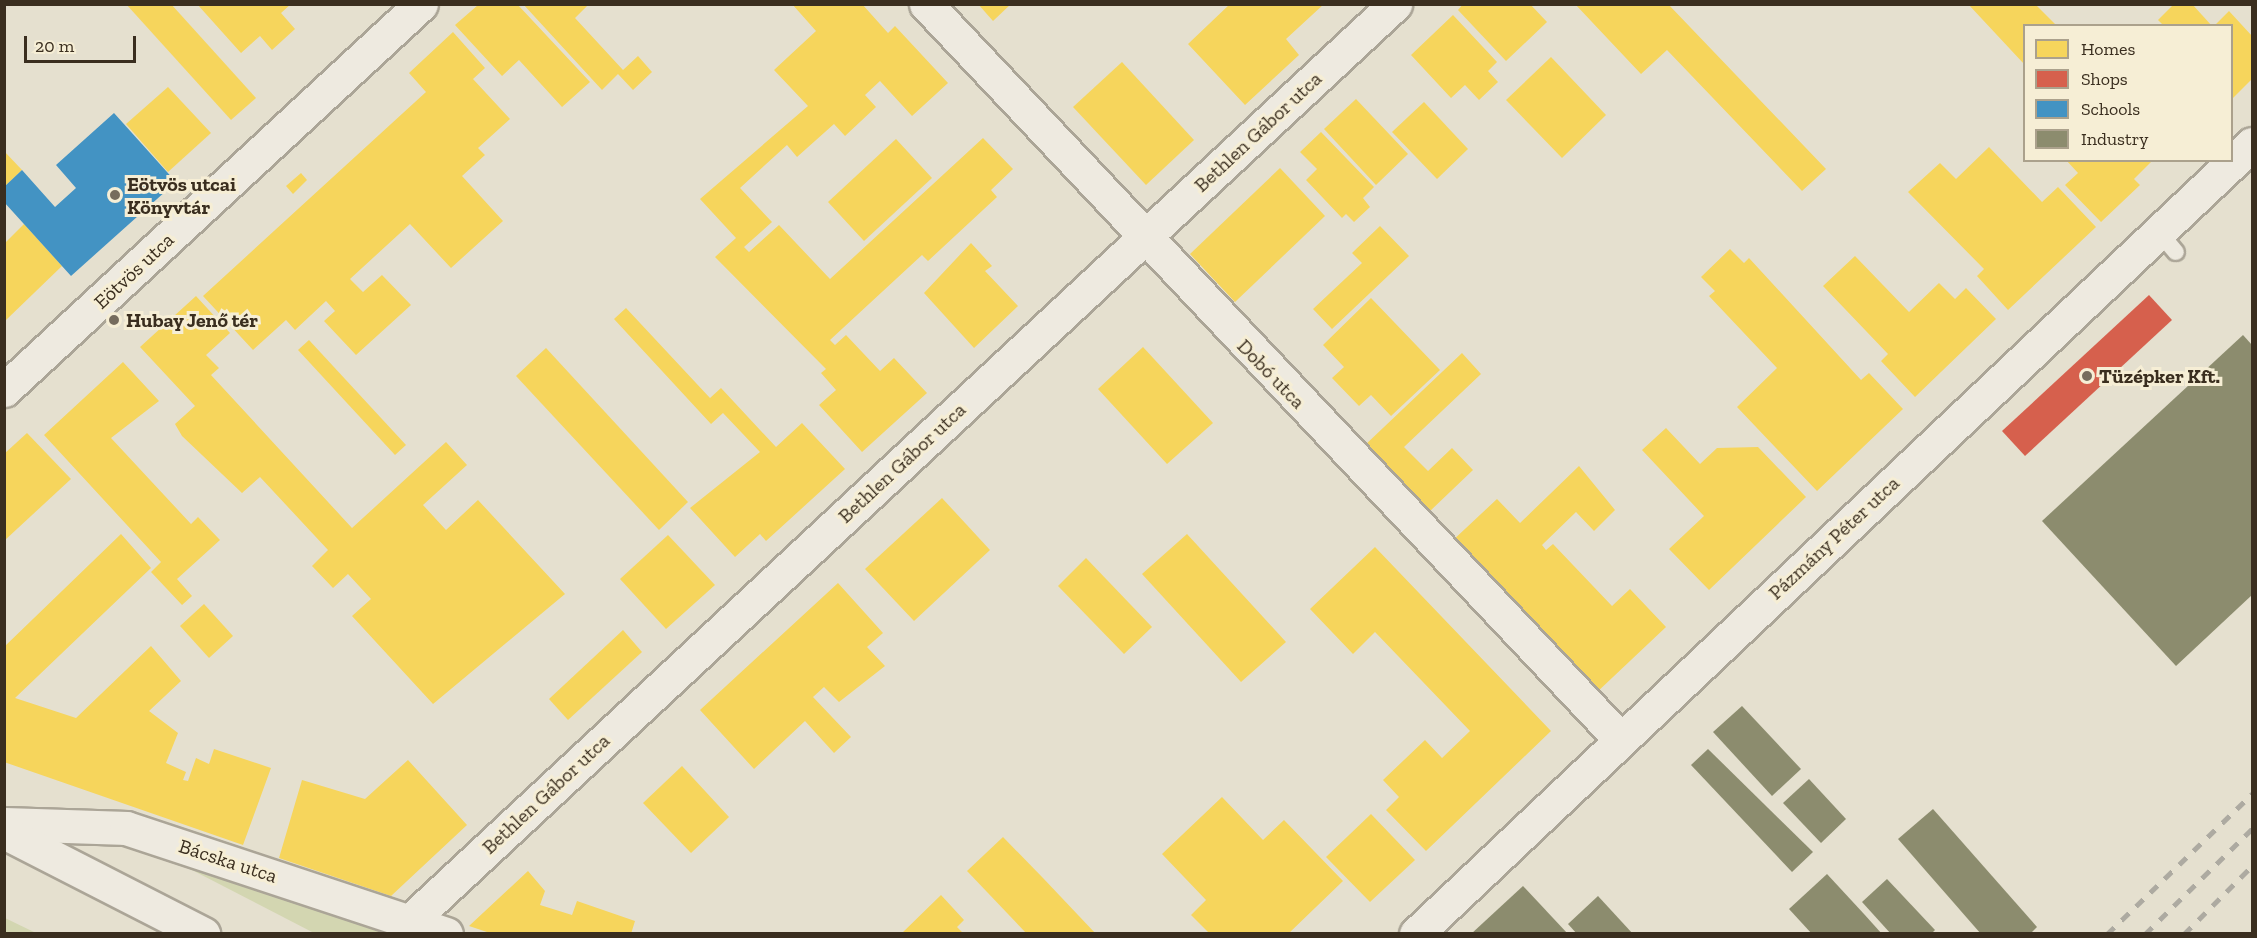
<!DOCTYPE html>
<meta charset="utf-8">
<style>
body{margin:0}
#map{position:relative;width:2257px;height:938px;overflow:hidden;background:#e5e0cf;font-family:"Zilla Slab",serif}
div>[style]{position:absolute}
.green>*{inset:0;background:#d3d6b1}
.homes>*{inset:0;background:#f6d55c}
.shops>*{inset:0;background:#d6604d}
.schools>*{inset:0;background:#4393c3}
.industry>*{inset:0;background:#8c8c6e}
.roads{filter:drop-shadow(2px 0 #aba597) drop-shadow(-2px 0 #aba597) drop-shadow(0 2px #aba597) drop-shadow(0 -2px #aba597)}
.lane>*{height:16px;margin:-8px;padding:0 8px;transform-origin:8px;border-radius:8px;background:#eeeae0}
.street>*{height:33px;margin:-16.5px;padding:0 16.5px;transform-origin:16.5px;border-radius:16.5px;background:#eeeae0}
.secondary>*{height:33px;margin:-16.5px;padding:0 16.5px;transform-origin:16.5px;border-radius:16.5px;background:#eeeae0}
.rail>*{height:4.5px;margin-top:-2.25px;transform-origin:0;background:repeating-linear-gradient(90deg,#adaaa1 0 10px,transparent 0 20px)}
.dots>*{width:16px;height:16px;translate:-50% -50%;box-sizing:border-box;border:3px solid #f6eed5;border-radius:50%}
span{translate:-50% -50%;white-space:nowrap;text-align:center;line-height:1.15;-webkit-text-stroke:6px #f6eed5;paint-order:stroke}
.street-label{font-size:20px;color:#3a2e1f}
.poi-label{font-size:20px;color:#3a2e1f;font-weight:700}
.left{translate:0 -50%;text-align:left}
.frame{position:absolute;inset:0;border:6px solid #3a2e1f;pointer-events:none}
.legend{position:absolute;left:2023px;top:24px;width:210px;height:138px;box-sizing:border-box;background:#f6eed5;border:2px solid #aba18c;margin:0;padding:8px 10px;list-style:none;font-size:18px;color:#3a2e1f}
.legend li{display:flex;align-items:center;gap:12px;height:30px}
.legend b{width:30px;border:2px solid #aba18c}
.scale{position:absolute;left:24px;top:36px;width:112px;height:27px;box-sizing:border-box;border:3px solid #3a2e1f;border-top:0;padding-left:8px;font-size:18px;line-height:21px;white-space:nowrap;color:#3a2e1f;-webkit-text-stroke:4px #f6eed5;paint-order:stroke}
</style>
<div id="map">
<div class="green">
<i style="clip-path:polygon(161px 854px,358px 921px,391px 933px,314px 933px)"></i>
<i style="clip-path:polygon(5px 918px,36px 933px,5px 933px)"></i>
</div>
<div class="homes">
<i style="clip-path:polygon(126px 4px,171px 4px,256px 98px,231px 120px)"></i>
<i style="clip-path:polygon(197px 4px,291px 4px,281px 13px,295px 29px,272px 50px,260px 36px,241px 53px)"></i>
<i style="clip-path:polygon(523px 4px,589px 4px,575px 18px,623px 70px,638px 56px,652px 72px,633px 90px,618px 74px,602px 90px)"></i>
<i style="clip-path:polygon(792px 4px,862px 4px,888px 33px,895px 26px,948px 83px,912px 116px,880px 81px,865px 95px,876px 107px,845px 136px,834px 124px,797px 157px,787px 145px,740px 188px,772px 222px,744px 247px,749px 252px,779px 225px,830px 279px,983px 138px,1013px 169px,991px 190px,997px 197px,928px 261px,922px 255px,830px 340px,835px 345px,846px 335px,880px 371px,894px 358px,927px 393px,862px 452px,819px 405px,836px 390px,821px 373px,826px 369px,715px 257px,736px 238px,700px 199px,808px 106px,774px 70px,816px 31px)"></i>
<i style="clip-path:polygon(978px 4px,1011px 4px,993px 21px)"></i>
<i style="clip-path:polygon(1230px 4px,1324px 4px,1286px 39px,1299px 55px,1245px 105px,1188px 44px)"></i>
<i style="clip-path:polygon(1463px 4px,1530px 4px,1547px 22px,1506px 61px,1458px 10px)"></i>
<i style="clip-path:polygon(1575px 4px,1668px 4px,1826px 169px,1802px 191px,1667px 50px,1641px 74px)"></i>
<i style="clip-path:polygon(1968px 4px,2035px 4px,2055px 24px,2024px 26px,2024px 64px)"></i>
<i style="clip-path:polygon(2174px 4px,2192px 4px,2212px 26px,2164px 26px,2158px 20px)"></i>
<i style="clip-path:polygon(478px 5px,518px 5px,590px 82px,562px 107px,519px 60px,502px 76px,455px 25px)"></i>
<i style="clip-path:polygon(2229px 11px,2252px 36px,2252px 79px,2233px 98px,2232px 26px,2214px 26px)"></i>
<i style="clip-path:polygon(1453px 15px,1497px 62px,1488px 71px,1498px 82px,1479px 100px,1465px 85px,1451px 98px,1411px 55px)"></i>
<i style="clip-path:polygon(453px 32px,485px 68px,473px 79px,510px 119px,478px 148px,485px 155px,462px 176px,503px 221px,451px 268px,410px 224px,350px 279px,363px 292px,382px 275px,411px 305px,356px 355px,324px 321px,335px 311px,326px 301px,295px 330px,286px 320px,253px 350px,203px 296px,426px 92px,409px 73px)"></i>
<i style="clip-path:polygon(1551px 57px,1606px 115px,1562px 158px,1506px 100px)"></i>
<i style="clip-path:polygon(1122px 62px,1194px 140px,1146px 185px,1073px 107px)"></i>
<i style="clip-path:polygon(168px 87px,211px 133px,168px 172px,126px 124px)"></i>
<i style="clip-path:polygon(1356px 99px,1408px 154px,1376px 185px,1324px 129px)"></i>
<i style="clip-path:polygon(1424px 102px,1468px 149px,1437px 179px,1392px 132px)"></i>
<i style="clip-path:polygon(1321px 132px,1374px 187px,1363px 198px,1370px 207px,1354px 222px,1346px 214px,1342px 218px,1306px 180px,1317px 169px,1300px 152px)"></i>
<i style="clip-path:polygon(896px 139px,932px 178px,864px 241px,828px 202px)"></i>
<i style="clip-path:polygon(1989px 147px,2042px 202px,2058px 187px,2096px 227px,2008px 310px,1977px 276px,1984px 269px,1908px 192px,1940px 163px,1956px 179px)"></i>
<i style="clip-path:polygon(4px 151px,22px 170px,4px 187px)"></i>
<i style="clip-path:polygon(2066px 160px,2153px 160px,2134px 179px,2140px 185px,2101px 222px,2065px 185px,2078px 173px)"></i>
<i style="clip-path:polygon(1280px 168px,1325px 216px,1235px 302px,1190px 254px)"></i>
<i style="clip-path:polygon(301px 173px,307px 180px,293px 194px,286px 186px)"></i>
<i style="clip-path:polygon(24px 224px,62px 266px,5px 321px,5px 243px)"></i>
<i style="clip-path:polygon(1380px 226px,1409px 256px,1332px 329px,1313px 309px,1362px 263px,1352px 253px)"></i>
<i style="clip-path:polygon(971px 243px,992px 266px,985px 271px,1018px 306px,974px 348px,924px 293px)"></i>
<i style="clip-path:polygon(1730px 249px,1744px 263px,1749px 258px,1861px 380px,1869px 373px,1903px 409px,1817px 491px,1737px 407px,1777px 368px,1709px 296px,1715px 291px,1701px 277px)"></i>
<i style="clip-path:polygon(1855px 256px,1909px 312px,1939px 283px,1955px 299px,1966px 288px,1996px 319px,1915px 397px,1881px 361px,1888px 354px,1823px 286px)"></i>
<i style="clip-path:polygon(196px 296px,230px 333px,206px 355px,219px 368px,211px 375px,352px 528px,446px 442px,467px 465px,423px 505px,446px 530px,478px 500px,565px 594px,433px 704px,352px 616px,371px 599px,348px 574px,333px 588px,312px 566px,328px 550px,260px 477px,242px 493px,182px 436px,175px 424px,195px 406px,140px 347px)"></i>
<i style="clip-path:polygon(1371px 298px,1440px 370px,1391px 416px,1371px 395px,1359px 406px,1332px 378px,1344px 367px,1323px 345px)"></i>
<i style="clip-path:polygon(626px 308px,710px 398px,721px 388px,776px 447px,802px 423px,845px 469px,766px 541px,760px 534px,735px 557px,690px 508px,760px 452px,723px 413px,711px 424px,614px 319px)"></i>
<i style="clip-path:polygon(309px 340px,406px 445px,395px 455px,298px 350px)"></i>
<i style="clip-path:polygon(1143px 347px,1213px 423px,1167px 464px,1098px 389px)"></i>
<i style="clip-path:polygon(546px 348px,688px 502px,659px 530px,516px 376px)"></i>
<i style="clip-path:polygon(1462px 353px,1481px 374px,1404px 447px,1428px 471px,1452px 448px,1473px 470px,1428px 513px,1364px 446px)"></i>
<i style="clip-path:polygon(123px 362px,159px 401px,111px 438px,191px 524px,198px 517px,220px 540px,177px 579px,192px 596px,182px 605px,151px 572px,161px 562px,44px 435px)"></i>
<i style="clip-path:polygon(1666px 428px,1700px 464px,1717px 448px,1758px 447px,1806px 497px,1709px 590px,1669px 549px,1704px 516px,1642px 450px)"></i>
<i style="clip-path:polygon(27px 433px,71px 479px,4px 541px,4px 454px)"></i>
<i style="clip-path:polygon(1579px 466px,1615px 510px,1594px 531px,1576px 512px,1542px 545px,1546px 550px,1553px 544px,1612px 606px,1630px 589px,1666px 627px,1595px 694px,1450px 543px,1497px 499px,1520px 523px)"></i>
<i style="clip-path:polygon(942px 498px,990px 550px,914px 621px,865px 569px)"></i>
<i style="clip-path:polygon(121px 534px,151px 568px,15px 698px,76px 718px,151px 646px,181px 681px,149px 711px,178px 733px,166px 763px,186px 772px,183px 780px,188px 781px,196px 758px,209px 764px,214px 749px,271px 768px,243px 845px,4px 762px,4px 647px)"></i>
<i style="clip-path:polygon(1187px 534px,1286px 642px,1241px 682px,1142px 574px)"></i>
<i style="clip-path:polygon(668px 535px,715px 585px,666px 629px,620px 579px)"></i>
<i style="clip-path:polygon(1375px 547px,1551px 731px,1426px 851px,1386px 810px,1399px 797px,1383px 780px,1425px 740px,1442px 758px,1470px 731px,1375px 632px,1353px 654px,1310px 609px)"></i>
<i style="clip-path:polygon(1086px 558px,1152px 627px,1124px 654px,1058px 586px)"></i>
<i style="clip-path:polygon(838px 583px,883px 633px,867px 647px,885px 666px,839px 702px,824px 687px,813px 697px,851px 737px,834px 753px,805px 721px,754px 769px,700px 710px)"></i>
<i style="clip-path:polygon(204px 604px,233px 636px,209px 658px,180px 626px)"></i>
<i style="clip-path:polygon(623px 630px,642px 652px,568px 720px,549px 699px)"></i>
<i style="clip-path:polygon(408px 760px,467px 825px,391px 896px,279px 858px,302px 780px,365px 799px)"></i>
<i style="clip-path:polygon(682px 766px,729px 817px,691px 853px,643px 803px)"></i>
<i style="clip-path:polygon(1222px 797px,1263px 840px,1284px 820px,1343px 881px,1288px 934px,1210px 934px,1191px 915px,1206px 900px,1162px 854px)"></i>
<i style="clip-path:polygon(1371px 814px,1415px 860px,1370px 902px,1326px 857px)"></i>
<i style="clip-path:polygon(1003px 837px,1043px 878px,1096px 934px,1027px 934px,967px 871px)"></i>
<i style="clip-path:polygon(528px 871px,545px 891px,540px 905px,572px 915px,577px 901px,635px 921px,631px 934px,493px 934px,469px 926px)"></i>
<i style="clip-path:polygon(941px 895px,964px 920px,957px 927px,964px 934px,901px 934px)"></i>
</div>
<div class="shops">
<i style="clip-path:polygon(2149px 295px,2172px 320px,2025px 456px,2002px 431px)"></i>
</div>
<div class="schools">
<i style="clip-path:polygon(114px 113px,176px 182px,71px 276px,4px 202px,4px 187px,22px 170px,55px 207px,76px 188px,56px 165px)"></i>
</div>
<div class="industry">
<i style="clip-path:polygon(2243px 335px,2252px 345px,2252px 595px,2176px 666px,2042px 521px)"></i>
<i style="clip-path:polygon(1742px 706px,1801px 769px,1772px 796px,1713px 732px)"></i>
<i style="clip-path:polygon(1708px 749px,1813px 852px,1792px 872px,1691px 765px)"></i>
<i style="clip-path:polygon(1809px 779px,1846px 819px,1821px 843px,1783px 803px)"></i>
<i style="clip-path:polygon(1933px 809px,2037px 927px,2030px 934px,1981px 934px,1898px 839px)"></i>
<i style="clip-path:polygon(1827px 874px,1864px 914px,1882px 934px,1812px 934px,1789px 909px)"></i>
<i style="clip-path:polygon(1887px 879px,1935px 930px,1931px 934px,1891px 934px,1862px 902px)"></i>
<i style="clip-path:polygon(1523px 886px,1568px 934px,1471px 934px)"></i>
<i style="clip-path:polygon(1598px 896px,1633px 934px,1577px 934px,1568px 924px)"></i>
</div>
<div class="roads">
<div class="lane">
<i style="left:2159px;top:232px;width:26px;rotate:50deg"></i>
</div>
<div class="street">
<i style="left:926px;top:4px;width:1011px;rotate:46.64deg"></i>
<i style="left:4px;top:390px;width:568px;rotate:-42.79deg"></i>
<i style="left:410px;top:921px;width:1346px;rotate:-42.95deg"></i>
<i style="left:1416px;top:934px;width:1150px;rotate:-43.38deg"></i>
</div>
<div class="secondary">
<i style="left:4px;top:824px;width:122px;rotate:1.9deg"></i>
<i style="left:126px;top:828px;width:337px;rotate:18.3deg"></i>
<i style="left:4px;top:832px;width:224px;rotate:27.1deg"></i>
</div>
</div>
<div class="rail">
<i style="left:2107px;top:934px;width:202px;rotate:-44deg"></i>
<i style="left:2145px;top:934px;width:150px;rotate:-44.5deg"></i>
<i style="left:2184px;top:934px;width:96px;rotate:-45deg"></i>
</div>
<div class="dots">
<i style="left:115px;top:195px;background:#766c5d"></i>
<i style="left:114px;top:320px;background:#766c5d"></i>
<i style="left:2087px;top:376px;background:#766c5d"></i>
</div>
<div class="street-label">
<span style="left:1258px;top:132px;rotate:-43deg">Bethlen Gábor utca</span>
<span style="left:134px;top:271px;rotate:-43deg">Eötvös utca</span>
<span style="left:1271px;top:374px;rotate:46deg">Dobó utca</span>
<span style="left:902px;top:463px;rotate:-43deg">Bethlen Gábor utca</span>
<span style="left:1834px;top:538px;rotate:-43deg">Pázmány Péter utca</span>
<span style="left:546px;top:794px;rotate:-43deg">Bethlen Gábor utca</span>
<span style="left:228px;top:861px;rotate:18deg">Bácska utca</span>
</div>
<div class="poi-label">
<span class="left" style="left:127px;top:196px">Eötvös utcai<br>Könyvtár</span>
<span class="left" style="left:126px;top:320px">Hubay Jenő tér</span>
<span class="left" style="left:2099px;top:376px">Tüzépker Kft.</span>
</div>
<div class="frame"></div>
<ul class="legend">
<li><b style="height:16px;background:#f6d55c"></b>Homes</li>
<li><b style="height:16px;background:#d6604d"></b>Shops</li>
<li><b style="height:16px;background:#4393c3"></b>Schools</li>
<li><b style="height:16px;background:#8c8c6e"></b>Industry</li>
</ul>
<div class="scale">20 m</div>
</div>
